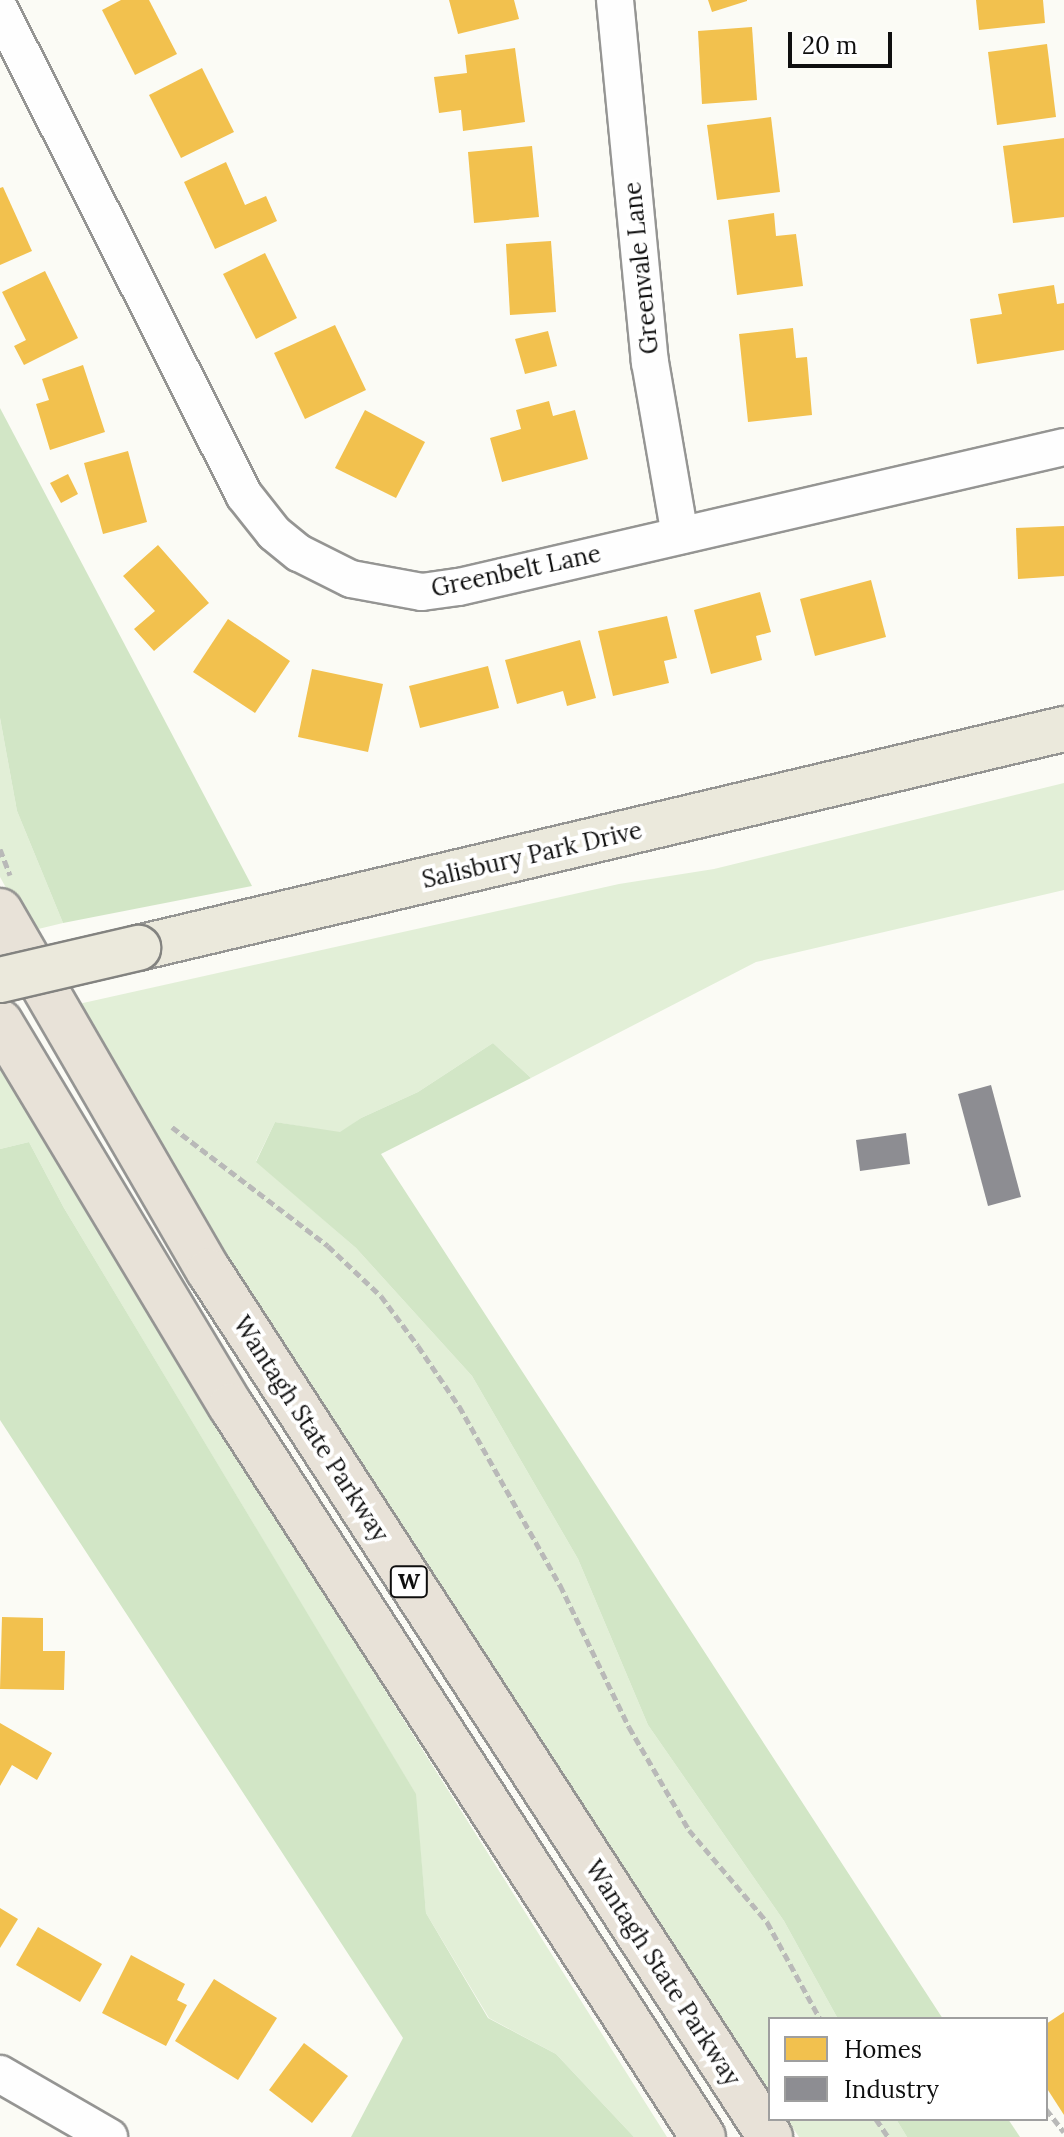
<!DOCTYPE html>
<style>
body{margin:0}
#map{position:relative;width:1064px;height:2137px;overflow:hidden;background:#fbfbf5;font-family:Lora,serif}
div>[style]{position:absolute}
.green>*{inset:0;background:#e2efd7}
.forest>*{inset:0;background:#d2e6c6}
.homes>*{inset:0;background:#f2c14e}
.industry>*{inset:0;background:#8d8d92}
.path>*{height:5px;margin-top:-2.5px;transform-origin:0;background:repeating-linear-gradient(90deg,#b9b9b8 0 8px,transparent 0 12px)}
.roads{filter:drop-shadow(2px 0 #959593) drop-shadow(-2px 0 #959593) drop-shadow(0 2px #959593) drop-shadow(0 -2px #959593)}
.minor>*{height:36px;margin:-18px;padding:0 18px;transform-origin:18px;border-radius:18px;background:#fefefe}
.major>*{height:44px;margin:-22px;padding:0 22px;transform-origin:22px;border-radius:22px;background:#ebe9dc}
.highway>*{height:44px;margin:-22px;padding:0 22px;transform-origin:22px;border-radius:22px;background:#e8e2d8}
.bridges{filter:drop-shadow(2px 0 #838380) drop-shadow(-2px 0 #838380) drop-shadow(0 2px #838380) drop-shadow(0 -2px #838380)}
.major-bridge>*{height:44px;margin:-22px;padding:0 22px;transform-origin:22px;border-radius:22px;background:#ebe9dc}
span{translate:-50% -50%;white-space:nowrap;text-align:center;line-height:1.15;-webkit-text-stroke:8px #fff;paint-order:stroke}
.shield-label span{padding:2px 6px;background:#fff;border:2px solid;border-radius:6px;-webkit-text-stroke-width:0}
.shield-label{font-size:22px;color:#0f0f0f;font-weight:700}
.street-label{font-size:24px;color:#0f0f0f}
.legend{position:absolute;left:768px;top:2017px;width:280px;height:104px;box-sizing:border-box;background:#fff;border:2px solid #9f9f9f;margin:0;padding:10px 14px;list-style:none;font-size:24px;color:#0f0f0f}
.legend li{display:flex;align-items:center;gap:16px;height:40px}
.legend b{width:40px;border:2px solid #9f9f9f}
.scale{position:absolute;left:788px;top:32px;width:104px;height:36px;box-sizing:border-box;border:4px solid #0f0f0f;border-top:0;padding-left:10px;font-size:24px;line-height:28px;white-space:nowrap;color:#0f0f0f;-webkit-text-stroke:6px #fff;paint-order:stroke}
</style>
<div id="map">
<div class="green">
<i style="clip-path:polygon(0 718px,17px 811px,63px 923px,30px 931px,0 877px)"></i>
<i style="clip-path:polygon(1064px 783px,1064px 890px,756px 962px,531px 1078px,493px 1043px,418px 1092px,361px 1118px,340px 1133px,275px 1122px,256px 1161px,356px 1248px,472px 1376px,578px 1559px,648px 1725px,784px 1921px,838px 2019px,770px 2019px,770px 2094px,520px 1716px,138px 1114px,74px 1005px,619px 884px,714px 869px)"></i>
<i style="clip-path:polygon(0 1068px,309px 1570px,667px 2137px,634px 2137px,556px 2054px,489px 2018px,426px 1913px,415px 1793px,64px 1208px,29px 1142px,0 1149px)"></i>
<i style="clip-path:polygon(787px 2119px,896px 2119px,907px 2137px,799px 2137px)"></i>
</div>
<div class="forest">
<i style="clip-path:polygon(0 408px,252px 886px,63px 923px,17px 811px,0 718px)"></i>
<i style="clip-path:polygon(493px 1043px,531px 1078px,381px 1154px,943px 2019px,838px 2019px,784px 1921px,648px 1725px,578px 1559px,472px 1376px,356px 1248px,256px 1162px,275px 1122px,340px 1132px,361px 1118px,418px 1092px)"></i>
<i style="clip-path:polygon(29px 1142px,64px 1208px,416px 1794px,426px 1913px,488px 2018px,556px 2054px,634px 2137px,351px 2137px,403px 2038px,0 1420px,0 1149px)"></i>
<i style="clip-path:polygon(896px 2119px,1008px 2119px,1020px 2137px,907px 2137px)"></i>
</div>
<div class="homes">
<i style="clip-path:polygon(121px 0,149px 0,177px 54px,135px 75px,102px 10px)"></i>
<i style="clip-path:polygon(449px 0,514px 0,519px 19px,458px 34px)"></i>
<i style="clip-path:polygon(708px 0,747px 0,747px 1px,712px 12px)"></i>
<i style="clip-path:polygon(976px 0,1043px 0,1045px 23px,979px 30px)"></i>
<i style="clip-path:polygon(752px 27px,757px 100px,702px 104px,698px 31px)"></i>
<i style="clip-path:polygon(1047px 44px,1056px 117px,997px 125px,988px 52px)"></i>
<i style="clip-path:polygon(515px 48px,525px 122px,463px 131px,461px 110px,439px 113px,434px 77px,467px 73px,465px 55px)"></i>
<i style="clip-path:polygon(202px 68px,234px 132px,181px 158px,149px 95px)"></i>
<i style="clip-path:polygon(771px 117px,780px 192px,717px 200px,707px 125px)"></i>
<i style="clip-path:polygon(1064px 138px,1064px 217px,1013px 223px,1003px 146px)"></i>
<i style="clip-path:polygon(532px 146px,539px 217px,474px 223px,468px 152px)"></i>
<i style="clip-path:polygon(226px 162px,245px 205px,266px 196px,277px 221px,215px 249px,184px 182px)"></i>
<i style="clip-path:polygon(3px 187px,32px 251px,0 265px,0 188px)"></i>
<i style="clip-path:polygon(774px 213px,776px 236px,796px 234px,803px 286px,737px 295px,728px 220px)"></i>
<i style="clip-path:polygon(551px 241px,556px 312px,510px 315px,506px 244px)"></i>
<i style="clip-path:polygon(265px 253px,297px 318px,256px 339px,223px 274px)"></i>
<i style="clip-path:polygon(45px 271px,78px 338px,24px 365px,14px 346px,26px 340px,2px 292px)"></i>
<i style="clip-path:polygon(1054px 285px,1057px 304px,1064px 303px,1064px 350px,977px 364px,970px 319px,1002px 314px,998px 294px)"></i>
<i style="clip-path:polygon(335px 325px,366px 390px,305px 419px,274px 353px)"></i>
<i style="clip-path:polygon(793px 328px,796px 358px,807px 357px,812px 415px,748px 422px,739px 334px)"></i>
<i style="clip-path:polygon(548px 331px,557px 366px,525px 374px,515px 339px)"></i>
<i style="clip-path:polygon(83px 365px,105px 432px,50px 450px,36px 404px,49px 400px,42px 379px)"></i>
<i style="clip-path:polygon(549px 401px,553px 416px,575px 410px,588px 459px,502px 482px,490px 438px,521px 429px,516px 410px)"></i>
<i style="clip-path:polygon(365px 410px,425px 442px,396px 498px,335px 468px)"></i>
<i style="clip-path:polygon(128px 451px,147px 522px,103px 534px,84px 463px)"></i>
<i style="clip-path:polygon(68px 474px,78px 494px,61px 503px,50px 483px)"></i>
<i style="clip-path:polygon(1064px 526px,1064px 576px,1018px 579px,1016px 528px)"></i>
<i style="clip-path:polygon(158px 545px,209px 603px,154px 651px,134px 629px,155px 611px,123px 576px)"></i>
<i style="clip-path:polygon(871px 580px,886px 637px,815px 656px,800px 599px)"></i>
<i style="clip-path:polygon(760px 592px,771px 632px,756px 636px,762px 660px,711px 674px,694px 610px)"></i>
<i style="clip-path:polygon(667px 616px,677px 658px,664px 661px,669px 683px,613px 696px,598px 631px)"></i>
<i style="clip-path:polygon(228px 619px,290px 661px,255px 713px,193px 672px)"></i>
<i style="clip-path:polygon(580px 640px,596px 698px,567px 706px,563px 691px,517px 704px,505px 660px)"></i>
<i style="clip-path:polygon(488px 666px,499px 708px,420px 728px,409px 686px)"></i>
<i style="clip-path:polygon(312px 669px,383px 684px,368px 752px,298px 737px)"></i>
<i style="clip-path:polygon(2px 1617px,43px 1618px,43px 1651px,65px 1651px,64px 1690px,0 1689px)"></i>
<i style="clip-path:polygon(0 1723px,52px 1753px,37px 1780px,12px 1765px,0 1786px)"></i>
<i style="clip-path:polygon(0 1908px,18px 1919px,0 1948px)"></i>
<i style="clip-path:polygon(38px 1927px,102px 1964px,80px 2002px,16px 1965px)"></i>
<i style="clip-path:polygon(131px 1955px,185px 1984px,177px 2000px,187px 2005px,166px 2046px,102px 2013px)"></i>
<i style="clip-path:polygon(214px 1979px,277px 2018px,238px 2080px,175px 2041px)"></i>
<i style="clip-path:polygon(1064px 2012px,1064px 2115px,1046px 2087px,1046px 2024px)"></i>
<i style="clip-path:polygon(304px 2043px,348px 2076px,312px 2123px,269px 2090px)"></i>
</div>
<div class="industry">
<i style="clip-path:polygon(991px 1085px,1021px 1197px,988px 1206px,958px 1094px)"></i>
<i style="clip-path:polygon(906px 1133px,910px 1164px,860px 1171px,856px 1140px)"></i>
</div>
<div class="path">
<i style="left:0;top:849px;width:28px;rotate:69deg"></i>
<i style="left:172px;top:1127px;width:196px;rotate:37.3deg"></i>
<i style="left:328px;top:1246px;width:73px;rotate:43.3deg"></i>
<i style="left:381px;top:1296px;width:62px;rotate:53.5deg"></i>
<i style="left:418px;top:1346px;width:73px;rotate:55.7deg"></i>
<i style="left:459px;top:1406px;width:206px;rotate:60.6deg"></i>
<i style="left:560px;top:1585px;width:158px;rotate:64.1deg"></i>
<i style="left:629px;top:1727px;width:119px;rotate:59.8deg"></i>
<i style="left:689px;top:1830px;width:121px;rotate:49.7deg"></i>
<i style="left:767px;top:1922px;width:111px;rotate:61.3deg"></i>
<i style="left:1046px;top:2109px;width:29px;rotate:52deg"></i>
<i style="left:876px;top:2119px;width:22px;rotate:56deg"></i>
</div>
<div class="roads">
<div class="minor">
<i style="left:615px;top:0;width:364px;rotate:84.5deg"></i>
<i style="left:650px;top:362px;width:176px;rotate:80.2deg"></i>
<i style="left:0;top:10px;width:543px;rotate:63.29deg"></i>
<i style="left:244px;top:495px;width:48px;rotate:51.7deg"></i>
<i style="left:274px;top:533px;width:32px;rotate:39deg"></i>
<i style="left:299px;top:553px;width:58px;rotate:26.6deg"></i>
<i style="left:351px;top:579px;width:72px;rotate:10.4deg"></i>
<i style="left:422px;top:592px;width:37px;rotate:-8deg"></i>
<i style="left:459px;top:587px;width:621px;rotate:-13.03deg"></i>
<i style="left:0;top:2074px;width:126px;rotate:30deg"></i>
</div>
<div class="major">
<i style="left:138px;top:948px;width:952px;rotate:-13.31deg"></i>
</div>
<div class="highway">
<i style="left:0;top:911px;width:416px;rotate:59.9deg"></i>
<i style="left:209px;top:1271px;width:1032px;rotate:57.06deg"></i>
<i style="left:0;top:1022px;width:448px;rotate:59deg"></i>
<i style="left:231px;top:1406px;width:870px;rotate:57.15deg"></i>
</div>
</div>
<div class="bridges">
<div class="major-bridge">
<i style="left:0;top:980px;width:142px;rotate:-13.1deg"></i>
</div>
</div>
<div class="shield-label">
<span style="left:409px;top:1582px">W</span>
</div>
<div class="street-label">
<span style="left:641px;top:268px;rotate:-96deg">Greenvale Lane</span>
<span style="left:516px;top:571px;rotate:-12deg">Greenbelt Lane</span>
<span style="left:532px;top:855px;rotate:-13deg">Salisbury Park Drive</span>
<span style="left:311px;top:1429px;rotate:57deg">Wantagh State Parkway</span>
<span style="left:663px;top:1973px;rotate:57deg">Wantagh State Parkway</span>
</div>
<ul class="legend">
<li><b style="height:22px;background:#f2c14e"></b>Homes</li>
<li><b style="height:22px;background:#8d8d92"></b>Industry</li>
</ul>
<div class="scale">20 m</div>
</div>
